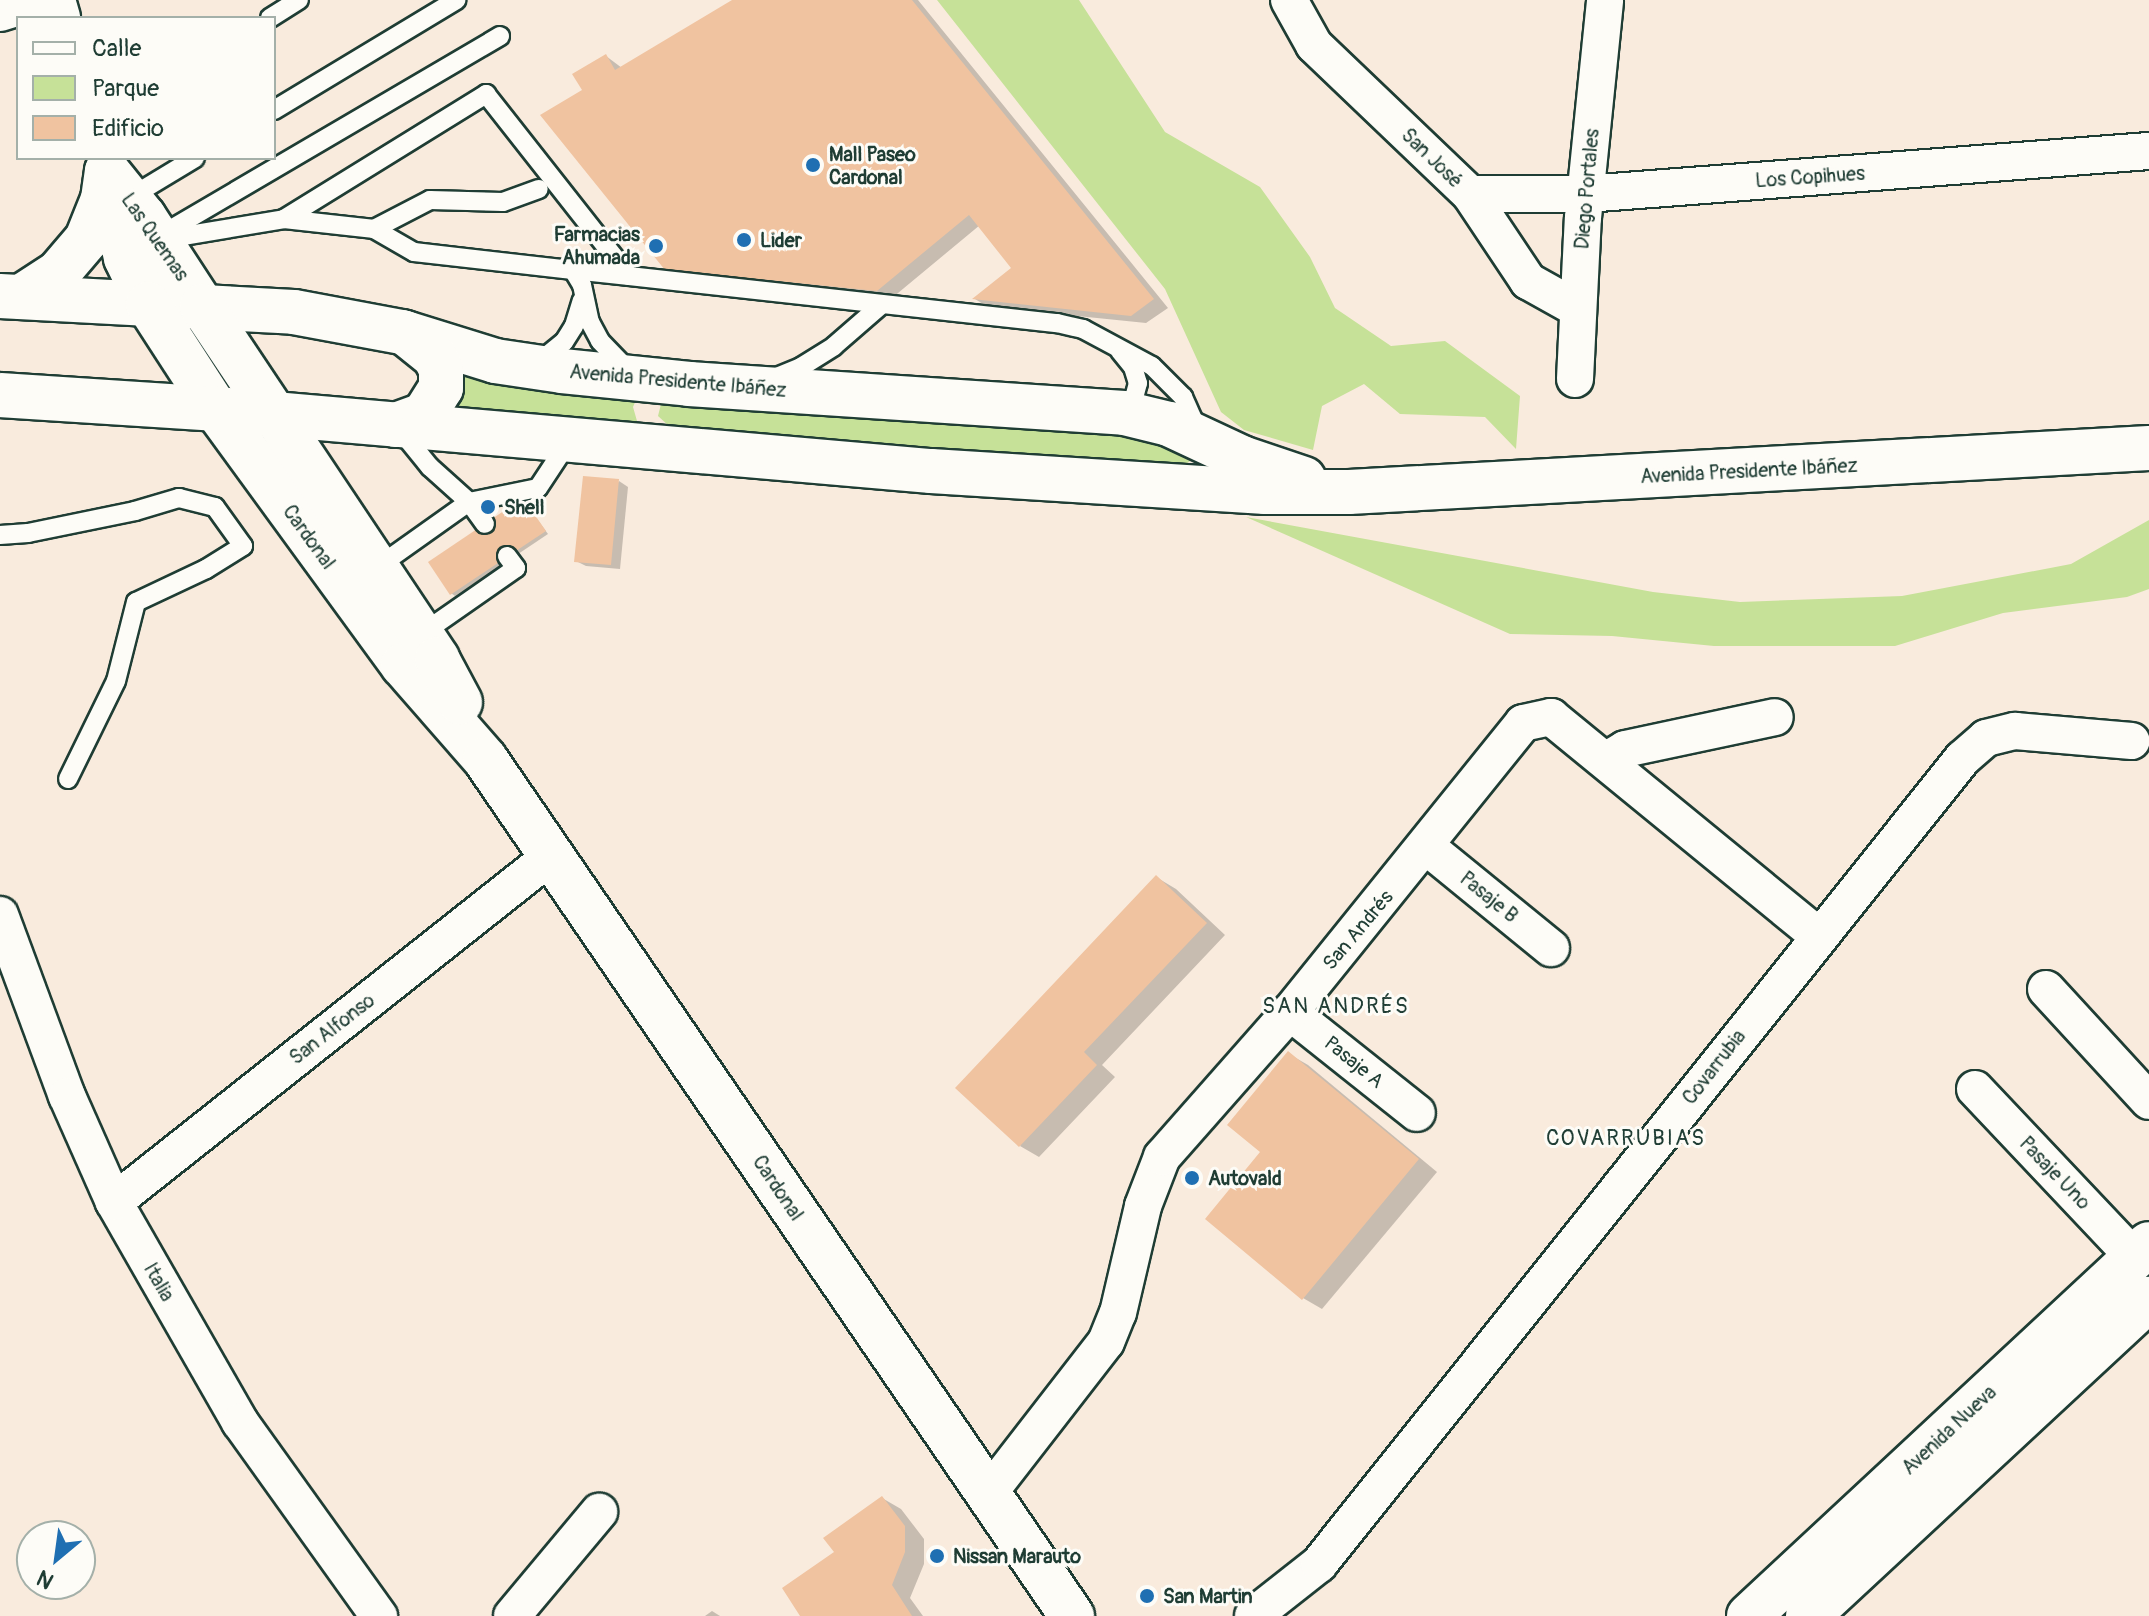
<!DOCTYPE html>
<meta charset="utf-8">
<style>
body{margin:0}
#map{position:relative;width:2149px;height:1616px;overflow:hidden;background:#f9ebdd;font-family:Pangolin,sans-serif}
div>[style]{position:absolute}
.green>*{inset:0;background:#c6e198}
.shadow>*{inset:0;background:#0003}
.building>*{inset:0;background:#f0c3a0}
.roads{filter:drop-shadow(2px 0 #1f3d34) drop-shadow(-2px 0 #1f3d34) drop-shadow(0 2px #1f3d34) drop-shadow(0 -2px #1f3d34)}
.lane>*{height:18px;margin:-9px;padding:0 9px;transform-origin:9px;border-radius:9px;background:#fdfcf7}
.street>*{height:36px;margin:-18px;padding:0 18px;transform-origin:18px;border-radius:18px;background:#fdfcf7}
.secondary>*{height:44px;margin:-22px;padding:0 22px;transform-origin:22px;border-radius:22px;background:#fdfcf7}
.primary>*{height:44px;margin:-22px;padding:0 22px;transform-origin:22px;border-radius:22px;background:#fdfcf7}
.dots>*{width:22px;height:22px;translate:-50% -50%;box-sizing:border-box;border:4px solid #fdfcf7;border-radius:50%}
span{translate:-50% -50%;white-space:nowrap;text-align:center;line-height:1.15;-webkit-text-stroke:6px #fdfcf7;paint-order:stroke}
.poi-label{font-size:20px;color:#1f3d34;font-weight:700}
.left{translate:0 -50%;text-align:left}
.right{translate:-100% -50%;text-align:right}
.street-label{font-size:20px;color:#1f3d34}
.neighbourhood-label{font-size:22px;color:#1f3d34;letter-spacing:2px}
.legend{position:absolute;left:16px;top:16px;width:260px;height:144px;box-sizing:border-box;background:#fdfcf7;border:2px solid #a4b0a9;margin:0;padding:10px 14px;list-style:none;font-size:24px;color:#1f3d34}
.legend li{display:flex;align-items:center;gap:16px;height:40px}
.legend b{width:40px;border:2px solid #a4b0a9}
.north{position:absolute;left:16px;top:1520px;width:80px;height:80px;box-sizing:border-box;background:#fdfcf7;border:2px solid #a4b0a9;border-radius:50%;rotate:209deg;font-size:22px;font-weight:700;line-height:32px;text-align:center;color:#1f3d34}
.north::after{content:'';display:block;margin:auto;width:28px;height:36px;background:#1f6fb2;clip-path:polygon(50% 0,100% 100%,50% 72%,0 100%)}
</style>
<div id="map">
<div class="green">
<i style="clip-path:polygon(937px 0,1079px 0,1165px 132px,1260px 187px,1310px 257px,1335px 308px,1391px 346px,1445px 341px,1520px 396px,1516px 449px,1485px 417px,1400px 414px,1364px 384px,1322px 406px,1313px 450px,1244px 430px,1221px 412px,1165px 289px)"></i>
<i style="clip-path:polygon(455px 362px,639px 393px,633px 407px,639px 428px,448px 418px)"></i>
<i style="clip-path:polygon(667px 399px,1134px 432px,1195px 458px,1181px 467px,1152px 469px,669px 426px,658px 416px,661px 404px)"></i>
<i style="clip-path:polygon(1246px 517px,1653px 592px,1740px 602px,1902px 596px,2071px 564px,2149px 520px,2149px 589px,2127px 597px,2003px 613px,1895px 646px,1714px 646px,1612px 636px,1510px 634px)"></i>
</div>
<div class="shadow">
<i style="clip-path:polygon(735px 0,918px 0,1168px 308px,1146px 323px,988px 307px,975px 299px,1014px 268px,980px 225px,892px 298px,682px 277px,666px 268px,585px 90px,606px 56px,622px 68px)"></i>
<i style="clip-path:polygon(619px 481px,628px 487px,620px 569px,586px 566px,576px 561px)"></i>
<i style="clip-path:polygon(523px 500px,548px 534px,455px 596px,451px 593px)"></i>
<i style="clip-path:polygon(1156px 877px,1176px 889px,1225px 935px,1102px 1065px,1115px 1077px,1039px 1157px,1020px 1146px)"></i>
<i style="clip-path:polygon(1289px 1054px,1308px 1065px,1437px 1172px,1322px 1309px,1303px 1298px,1263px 1152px)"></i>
<i style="clip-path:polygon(882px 1498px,901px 1509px,924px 1539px,924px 1564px,910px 1598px,923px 1616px,802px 1616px,836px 1552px)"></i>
<i style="clip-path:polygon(712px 1611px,720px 1616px,705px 1616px)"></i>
</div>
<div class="building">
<i style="clip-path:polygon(732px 0,912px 0,1154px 299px,1131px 316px,972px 299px,1011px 268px,969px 215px,877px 291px,665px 270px,540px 115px,582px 90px,572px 74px,606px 54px,615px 70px)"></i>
<i style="clip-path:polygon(583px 476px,619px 479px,611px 565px,574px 562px)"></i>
<i style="clip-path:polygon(523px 498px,546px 531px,450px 595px,428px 562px)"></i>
<i style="clip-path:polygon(1156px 875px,1207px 923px,1084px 1052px,1097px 1065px,1019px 1147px,955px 1088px)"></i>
<i style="clip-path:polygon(1288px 1051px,1419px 1159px,1302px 1300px,1205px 1219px,1260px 1152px,1227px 1125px)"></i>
<i style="clip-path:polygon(882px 1496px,905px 1526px,905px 1552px,892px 1585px,912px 1616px,800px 1616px,782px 1588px,834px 1552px,823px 1538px)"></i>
</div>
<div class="roads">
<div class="lane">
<i style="left:270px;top:18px;width:34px;rotate:-32deg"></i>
<i style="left:274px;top:110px;width:213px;rotate:-31.1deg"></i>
<i style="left:129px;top:198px;width:77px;rotate:-31.2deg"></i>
<i style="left:284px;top:219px;width:238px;rotate:-31.7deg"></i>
<i style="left:486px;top:94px;width:231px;rotate:51.8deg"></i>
<i style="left:629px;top:276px;width:56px;rotate:-173.9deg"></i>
<i style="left:374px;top:229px;width:63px;rotate:-27.4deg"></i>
<i style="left:430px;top:200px;width:73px;rotate:1.6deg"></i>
<i style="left:503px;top:202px;width:38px;rotate:-20deg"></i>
<i style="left:161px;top:235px;width:393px;rotate:-30.4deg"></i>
<i style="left:159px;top:240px;width:127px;rotate:-9.5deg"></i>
<i style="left:284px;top:219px;width:91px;rotate:6.3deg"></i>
<i style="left:374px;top:229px;width:46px;rotate:29.9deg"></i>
<i style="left:414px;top:252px;width:160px;rotate:6.5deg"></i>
<i style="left:573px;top:270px;width:17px;rotate:59deg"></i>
<i style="left:582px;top:285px;width:38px;rotate:78deg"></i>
<i style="left:590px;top:322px;width:21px;rotate:62deg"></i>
<i style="left:600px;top:341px;width:42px;rotate:46deg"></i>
<i style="left:629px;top:276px;width:431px;rotate:6.3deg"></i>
<i style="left:1057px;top:323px;width:27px;rotate:13deg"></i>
<i style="left:1083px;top:329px;width:78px;rotate:28.2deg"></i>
<i style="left:1152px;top:366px;width:44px;rotate:45deg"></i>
<i style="left:1183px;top:397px;width:36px;rotate:66deg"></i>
<i style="left:1120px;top:351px;width:21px;rotate:51deg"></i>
<i style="left:1133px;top:367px;width:17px;rotate:73deg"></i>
<i style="left:1138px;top:383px;width:23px;rotate:105deg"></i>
<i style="left:1132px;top:405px;width:10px;rotate:135deg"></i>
<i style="left:539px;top:362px;width:32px;rotate:-39deg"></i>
<i style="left:564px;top:342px;width:19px;rotate:-58deg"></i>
<i style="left:574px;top:326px;width:27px;rotate:-73deg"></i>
<i style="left:774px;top:378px;width:29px;rotate:-22deg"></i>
<i style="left:801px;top:367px;width:39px;rotate:-32deg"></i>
<i style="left:834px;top:346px;width:61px;rotate:-41deg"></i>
<i style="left:400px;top:430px;width:48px;rotate:51deg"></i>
<i style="left:430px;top:467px;width:52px;rotate:41.9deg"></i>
<i style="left:469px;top:502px;width:27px;rotate:54deg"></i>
<i style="left:0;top:535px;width:28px;rotate:-4deg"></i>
<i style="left:28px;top:533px;width:109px;rotate:-11.6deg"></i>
<i style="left:135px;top:511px;width:46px;rotate:-16.5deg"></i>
<i style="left:179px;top:498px;width:37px;rotate:14deg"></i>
<i style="left:215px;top:507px;width:48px;rotate:54.3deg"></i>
<i style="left:243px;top:546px;width:44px;rotate:148.1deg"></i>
<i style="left:206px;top:569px;width:77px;rotate:154.8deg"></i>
<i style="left:136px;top:602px;width:81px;rotate:104.2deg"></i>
<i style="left:116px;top:681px;width:109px;rotate:116.1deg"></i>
<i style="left:376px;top:568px;width:114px;rotate:-35.4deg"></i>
<i style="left:469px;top:502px;width:70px;rotate:-11.5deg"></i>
<i style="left:538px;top:488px;width:56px;rotate:-56.6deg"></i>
<i style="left:420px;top:635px;width:117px;rotate:-34.9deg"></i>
<i style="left:516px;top:568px;width:15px;rotate:-127deg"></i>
</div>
<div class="street">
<i style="left:1289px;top:0;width:51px;rotate:60.9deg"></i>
<i style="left:1314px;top:45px;width:216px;rotate:43.7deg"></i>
<i style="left:1470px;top:194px;width:105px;rotate:56.3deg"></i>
<i style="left:1528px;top:281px;width:57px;rotate:29.2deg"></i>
<i style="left:0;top:13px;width:44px;rotate:-17.2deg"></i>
<i style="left:1470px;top:194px;width:116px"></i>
<i style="left:1586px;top:194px;width:565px;rotate:-4.37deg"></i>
<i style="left:1575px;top:379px;width:161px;rotate:-87.2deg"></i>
<i style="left:1583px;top:218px;width:219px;rotate:-84.2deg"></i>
<i style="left:1607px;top:760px;width:21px;rotate:-31deg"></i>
<i style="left:1625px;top:749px;width:153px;rotate:-12deg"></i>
<i style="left:1427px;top:847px;width:160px;rotate:39.2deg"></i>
<i style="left:0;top:915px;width:193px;rotate:69.7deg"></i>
<i style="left:67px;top:1096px;width:116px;rotate:66.1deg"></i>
<i style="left:114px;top:1202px;width:254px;rotate:60.2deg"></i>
<i style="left:240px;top:1422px;width:239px;rotate:54.4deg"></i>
<i style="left:2046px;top:989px;width:152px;rotate:47.4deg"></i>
<i style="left:1290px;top:1012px;width:162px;rotate:38.5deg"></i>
<i style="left:1975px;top:1089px;width:233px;rotate:46.6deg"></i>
<i style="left:114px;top:1202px;width:557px;rotate:-38.37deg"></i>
<i style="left:988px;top:1494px;width:192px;rotate:-52.2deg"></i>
<i style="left:1106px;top:1342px;width:31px;rotate:-68deg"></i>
<i style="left:1118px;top:1313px;width:110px;rotate:-76.8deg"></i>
<i style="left:1143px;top:1206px;width:53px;rotate:-68.8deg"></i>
<i style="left:1162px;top:1157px;width:193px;rotate:-48.6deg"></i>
<i style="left:1290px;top:1012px;width:371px;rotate:-51.1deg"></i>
<i style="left:1523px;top:723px;width:29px;rotate:-12deg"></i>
<i style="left:1551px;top:717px;width:346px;rotate:39.3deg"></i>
<i style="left:512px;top:1616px;width:136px;rotate:-50.1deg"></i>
<i style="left:1253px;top:1616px;width:84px;rotate:-38.2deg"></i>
<i style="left:1319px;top:1564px;width:1030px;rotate:-51.38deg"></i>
<i style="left:1962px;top:759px;width:32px;rotate:-41deg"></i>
<i style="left:1986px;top:738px;width:30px;rotate:-14deg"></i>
<i style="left:2015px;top:731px;width:117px;rotate:4.9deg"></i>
</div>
<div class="secondary">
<i style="left:53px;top:0;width:19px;rotate:74deg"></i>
<i style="left:107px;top:171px;width:59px;rotate:51.2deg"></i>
<i style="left:144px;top:217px;width:106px;rotate:56.9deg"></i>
<i style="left:108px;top:178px;width:82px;rotate:77.3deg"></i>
<i style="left:126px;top:258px;width:51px;rotate:64.4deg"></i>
<i style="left:1749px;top:1616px;width:546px;rotate:-42.92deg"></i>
<i style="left:1808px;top:1616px;width:466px;rotate:-42.9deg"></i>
</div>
<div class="primary">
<i style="left:0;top:296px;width:294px;rotate:3.1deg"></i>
<i style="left:294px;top:312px;width:110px;rotate:10.5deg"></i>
<i style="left:402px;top:332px;width:97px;rotate:17.3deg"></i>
<i style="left:495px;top:361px;width:68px;rotate:8.5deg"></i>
<i style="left:562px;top:371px;width:128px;rotate:5.8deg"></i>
<i style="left:689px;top:384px;width:436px;rotate:3.8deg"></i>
<i style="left:1124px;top:413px;width:46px;rotate:13.7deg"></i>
<i style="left:1169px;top:424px;width:81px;rotate:25deg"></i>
<i style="left:1242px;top:458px;width:65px;rotate:18.7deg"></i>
<i style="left:21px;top:297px;width:44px;rotate:-33deg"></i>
<i style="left:58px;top:273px;width:45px;rotate:-49.5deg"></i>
<i style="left:87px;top:239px;width:43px;rotate:-68.2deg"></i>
<i style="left:103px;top:199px;width:28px;rotate:-82deg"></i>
<i style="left:148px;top:304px;width:125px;rotate:57.1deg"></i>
<i style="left:216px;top:409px;width:317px;rotate:53.9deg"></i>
<i style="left:403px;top:665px;width:125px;rotate:48.9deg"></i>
<i style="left:485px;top:759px;width:1039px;rotate:55.59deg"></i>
<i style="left:202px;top:306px;width:424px;rotate:56.3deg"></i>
<i style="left:437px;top:659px;width:49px;rotate:61.9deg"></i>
<i style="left:0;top:395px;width:216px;rotate:3.7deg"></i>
<i style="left:216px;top:409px;width:718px;rotate:4.96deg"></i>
<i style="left:931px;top:471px;width:335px;rotate:3.6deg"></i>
<i style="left:1265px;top:492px;width:84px"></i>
<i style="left:1349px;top:492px;width:801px;rotate:-3.15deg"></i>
<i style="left:396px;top:425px;width:30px;rotate:-20deg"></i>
<i style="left:424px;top:415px;width:32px;rotate:-58deg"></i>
<i style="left:441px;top:388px;width:19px;rotate:-90deg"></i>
<i style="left:441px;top:369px;width:13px;rotate:-117deg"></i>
<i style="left:435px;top:357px;width:38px;rotate:-141deg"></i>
</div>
</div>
<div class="dots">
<i style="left:813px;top:165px;background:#1f6fb2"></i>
<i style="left:744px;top:240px;background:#1f6fb2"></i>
<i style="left:656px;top:246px;background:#1f6fb2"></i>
<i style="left:488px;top:507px;background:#1f6fb2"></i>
<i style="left:1192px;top:1178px;background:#1f6fb2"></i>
<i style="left:937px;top:1556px;background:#1f6fb2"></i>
<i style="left:1147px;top:1596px;background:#1f6fb2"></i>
</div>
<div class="poi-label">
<span class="left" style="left:829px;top:166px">Mall Paseo<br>Cardonal</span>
<span class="right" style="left:640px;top:246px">Farmacias<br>Ahumada</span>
<span class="left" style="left:760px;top:240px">Lider</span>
<span class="left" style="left:504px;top:507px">Shell</span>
<span class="left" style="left:1208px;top:1178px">Autovald</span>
<span class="left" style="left:953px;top:1556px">Nissan Marauto</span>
<span class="left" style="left:1163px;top:1596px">San Martin</span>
</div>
<div class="street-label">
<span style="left:1432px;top:158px;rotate:44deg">San José</span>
<span style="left:1810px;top:177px;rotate:-4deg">Los Copihues</span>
<span style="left:1587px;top:189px;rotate:-85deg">Diego Portales</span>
<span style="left:155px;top:237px;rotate:55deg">Las Quemas</span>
<span style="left:678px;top:381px;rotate:5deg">Avenida Presidente Ibáñez</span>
<span style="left:1749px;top:471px;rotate:-3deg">Avenida Presidente Ibáñez</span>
<span style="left:309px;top:537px;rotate:54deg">Cardonal</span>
<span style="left:1489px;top:897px;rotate:39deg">Pasaje B</span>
<span style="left:1358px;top:930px;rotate:-50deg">San Andrés</span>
<span style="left:332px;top:1029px;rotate:-38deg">San Alfonso</span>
<span style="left:1354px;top:1062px;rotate:39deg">Pasaje A</span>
<span style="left:1714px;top:1067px;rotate:-52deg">Covarrubia</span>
<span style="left:2055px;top:1173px;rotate:46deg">Pasaje Uno</span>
<span style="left:778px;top:1188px;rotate:56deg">Cardonal</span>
<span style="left:159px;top:1282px;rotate:60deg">Italia</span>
<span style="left:1949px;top:1430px;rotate:-43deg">Avenida Nueva</span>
</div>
<div class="neighbourhood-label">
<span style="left:1336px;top:1007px">SAN ANDRÉS</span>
<span style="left:1626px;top:1139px">COVARRUBIAS</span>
</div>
<ul class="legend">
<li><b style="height:10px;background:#fdfcf7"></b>Calle</li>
<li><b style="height:22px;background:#c6e198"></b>Parque</li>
<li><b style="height:22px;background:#f0c3a0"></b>Edificio</li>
</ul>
<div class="north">N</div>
</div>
